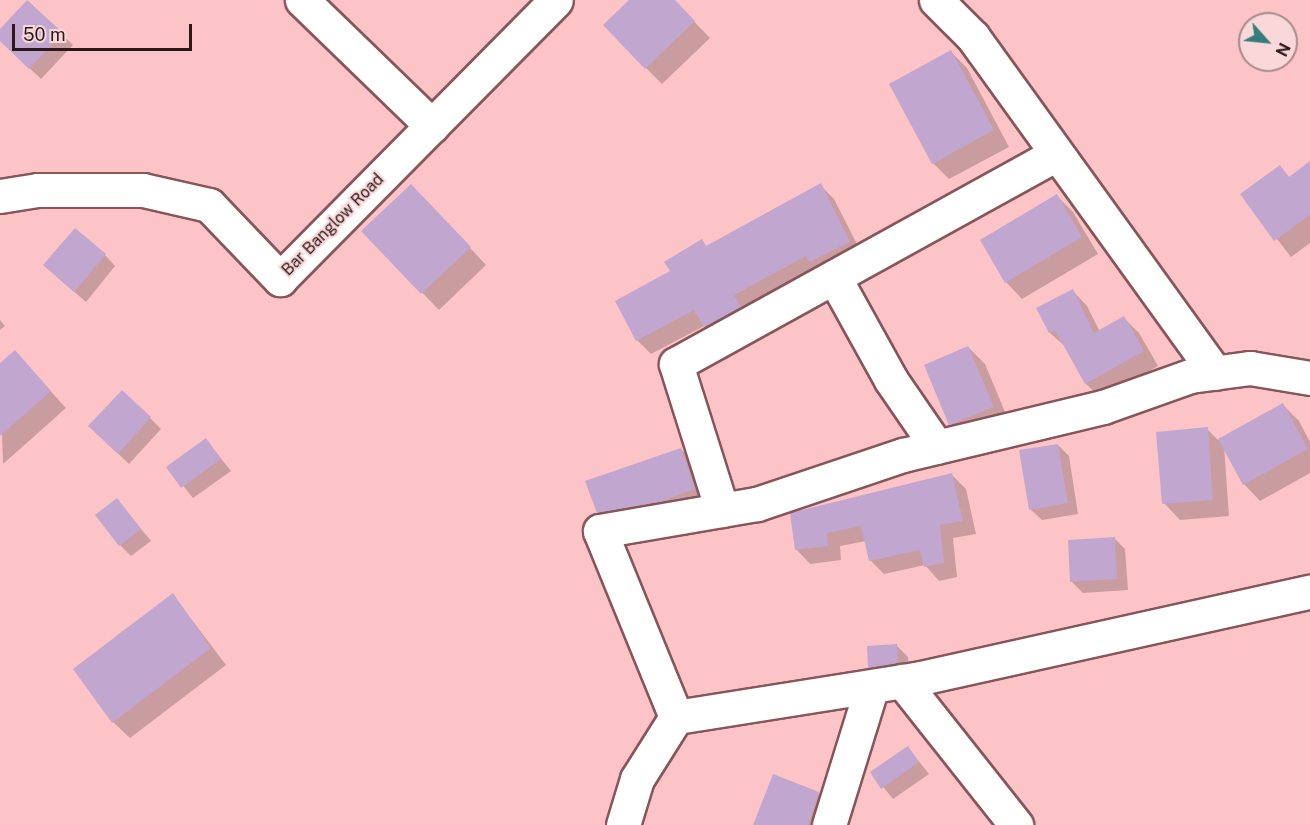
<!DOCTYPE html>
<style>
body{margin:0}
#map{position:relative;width:1310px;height:825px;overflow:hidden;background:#fcc4c7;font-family:"Public Sans",sans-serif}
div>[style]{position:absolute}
.shadow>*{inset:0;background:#0003}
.building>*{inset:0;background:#c1a6cf}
.roads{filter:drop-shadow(2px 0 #86565a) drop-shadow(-2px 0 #86565a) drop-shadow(0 2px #86565a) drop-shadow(0 -2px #86565a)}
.minor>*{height:33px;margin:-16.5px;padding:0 16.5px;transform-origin:16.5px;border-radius:16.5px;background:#fff}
span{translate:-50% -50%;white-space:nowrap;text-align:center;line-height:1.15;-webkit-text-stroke:4.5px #fad8d9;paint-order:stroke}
.street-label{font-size:16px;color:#2b1819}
.north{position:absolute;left:1238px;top:12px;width:60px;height:60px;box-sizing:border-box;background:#fad8d9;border:2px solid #a78b8c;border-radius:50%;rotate:117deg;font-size:16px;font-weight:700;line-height:24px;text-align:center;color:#2b1819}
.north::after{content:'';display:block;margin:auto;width:21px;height:27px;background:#347d7d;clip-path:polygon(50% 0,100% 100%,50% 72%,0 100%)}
.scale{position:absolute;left:12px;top:24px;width:180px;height:27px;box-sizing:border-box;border:3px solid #2b1819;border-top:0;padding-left:8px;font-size:18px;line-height:21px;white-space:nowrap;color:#2b1819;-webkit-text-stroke:4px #fad8d9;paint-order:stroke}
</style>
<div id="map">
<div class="shadow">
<i style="clip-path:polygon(631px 0,673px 0,710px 38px,662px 84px,646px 68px)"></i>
<i style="clip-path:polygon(28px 1px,73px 45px,41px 79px,0 40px,0 31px)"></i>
<i style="clip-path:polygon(951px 52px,967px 68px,1009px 147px,949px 179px,933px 163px)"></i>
<i style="clip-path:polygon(1280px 167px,1290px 178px,1310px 171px,1310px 243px,1291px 257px,1242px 194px)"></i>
<i style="clip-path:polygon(820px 185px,834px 199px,863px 256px,719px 340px,704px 326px,651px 354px,637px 340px,702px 241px,707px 247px)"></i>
<i style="clip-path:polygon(1057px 196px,1073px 212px,1098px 254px,1022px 299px,1006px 282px)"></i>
<i style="clip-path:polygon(427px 202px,486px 265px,439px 310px,363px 231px)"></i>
<i style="clip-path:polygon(105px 255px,115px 266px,86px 302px,56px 276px)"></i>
<i style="clip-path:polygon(1073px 291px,1087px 306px,1100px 332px,1124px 318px,1139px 333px,1158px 366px,1101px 398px,1086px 384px,1066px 347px,1050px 333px,1038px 308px)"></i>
<i style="clip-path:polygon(0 320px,5px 326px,0 330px)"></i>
<i style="clip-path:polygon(968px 347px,985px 364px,1010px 424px,967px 440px,951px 424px)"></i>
<i style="clip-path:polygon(15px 352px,66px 408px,3px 464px,0 365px)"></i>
<i style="clip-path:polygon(1283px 405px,1299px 421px,1310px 442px,1310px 473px,1260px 501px,1244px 484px,1224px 446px,1229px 516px,1180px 520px,1164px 503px,1207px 429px,1218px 440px)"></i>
<i style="clip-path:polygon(150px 418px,161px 429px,129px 464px,101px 437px)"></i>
<i style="clip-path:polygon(206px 440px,231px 471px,193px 498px,168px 467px)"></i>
<i style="clip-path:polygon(1058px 445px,1069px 456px,1078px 514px,1042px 520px,1030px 509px)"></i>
<i style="clip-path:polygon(681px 449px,697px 466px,711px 506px,614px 528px,598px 512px)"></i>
<i style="clip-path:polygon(952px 475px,966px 489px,976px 534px,953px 538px,957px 577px,939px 581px,925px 565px,884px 574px,870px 560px,866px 541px,840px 546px,841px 560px,810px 564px,797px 550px,792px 514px)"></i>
<i style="clip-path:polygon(117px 500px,151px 541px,131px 556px,120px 545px)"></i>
<i style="clip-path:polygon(1114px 538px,1125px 549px,1128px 590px,1083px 593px,1072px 582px)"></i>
<i style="clip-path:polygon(173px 595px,226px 665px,130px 738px,113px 722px,116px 636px)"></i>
<i style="clip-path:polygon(897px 646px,908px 657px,909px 673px,881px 678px,870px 667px)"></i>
<i style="clip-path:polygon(908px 748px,929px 774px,893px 799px,872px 773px)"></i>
<i style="clip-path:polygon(774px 776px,819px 794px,835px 810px,830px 825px,755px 825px)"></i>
</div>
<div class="building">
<i style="clip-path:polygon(27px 0,63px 33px,29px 69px,0 41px,0 29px)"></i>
<i style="clip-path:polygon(629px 0,675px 0,695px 21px,645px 69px,603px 25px)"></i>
<i style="clip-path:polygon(951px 50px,994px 130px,932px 164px,889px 84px)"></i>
<i style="clip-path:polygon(1310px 161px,1310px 215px,1274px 241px,1240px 194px,1280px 165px,1289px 177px)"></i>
<i style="clip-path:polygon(821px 183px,850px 242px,809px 262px,806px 256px,734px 295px,741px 307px,704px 327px,694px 310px,636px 341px,615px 301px,670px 271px,664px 262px,702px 239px,706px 246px)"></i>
<i style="clip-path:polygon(411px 184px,471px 247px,421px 294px,361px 231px)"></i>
<i style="clip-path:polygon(1057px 194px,1082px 237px,1005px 283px,980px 240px)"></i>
<i style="clip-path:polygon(75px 228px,106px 254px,74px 292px,43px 265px)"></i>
<i style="clip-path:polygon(1073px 289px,1094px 333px,1124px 316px,1144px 351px,1085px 384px,1055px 330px,1049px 333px,1036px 308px)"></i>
<i style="clip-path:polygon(968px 346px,994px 407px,949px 425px,924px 365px)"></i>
<i style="clip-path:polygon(15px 350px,51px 391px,0 436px,0 363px)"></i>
<i style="clip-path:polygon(122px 390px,151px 417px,118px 454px,88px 426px)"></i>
<i style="clip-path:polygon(1283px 403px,1308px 449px,1243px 485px,1218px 439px)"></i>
<i style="clip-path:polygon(1208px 427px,1213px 500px,1162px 504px,1156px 432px)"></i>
<i style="clip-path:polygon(206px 438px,221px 459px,181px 488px,166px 467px)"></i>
<i style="clip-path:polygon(1058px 444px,1068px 503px,1029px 510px,1019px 450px)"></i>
<i style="clip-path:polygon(681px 448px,695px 489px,662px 501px,597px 513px,585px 481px)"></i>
<i style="clip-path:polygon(952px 473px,963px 521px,940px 525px,944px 563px,924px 567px,920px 550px,869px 561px,861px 526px,827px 533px,828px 546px,795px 550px,790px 513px)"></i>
<i style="clip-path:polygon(117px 498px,141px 529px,119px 546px,95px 515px)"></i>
<i style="clip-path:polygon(1115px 537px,1117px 579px,1070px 582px,1068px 540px)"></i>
<i style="clip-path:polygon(173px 593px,211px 648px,112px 723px,73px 669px)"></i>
<i style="clip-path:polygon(897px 644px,898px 663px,868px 668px,867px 646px)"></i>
<i style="clip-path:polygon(908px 746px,919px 762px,881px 789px,870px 772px)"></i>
<i style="clip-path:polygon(773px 774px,819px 792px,808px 825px,753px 825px)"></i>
</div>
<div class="roads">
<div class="minor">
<i style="left:302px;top:0;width:181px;rotate:44.1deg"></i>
<i style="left:936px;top:0;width:52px;rotate:45deg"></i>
<i style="left:973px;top:37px;width:414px;rotate:54.2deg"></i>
<i style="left:0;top:196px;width:38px;rotate:-9deg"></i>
<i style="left:38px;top:190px;width:105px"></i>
<i style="left:143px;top:190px;width:68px;rotate:12.8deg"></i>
<i style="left:209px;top:205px;width:103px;rotate:46.2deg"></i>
<i style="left:280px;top:279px;width:392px;rotate:-45.3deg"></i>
<i style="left:834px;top:277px;width:118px;rotate:61deg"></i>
<i style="left:891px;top:380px;width:81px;rotate:55.5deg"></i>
<i style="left:722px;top:510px;width:153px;rotate:-107.5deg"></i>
<i style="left:676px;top:364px;width:434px;rotate:-28.9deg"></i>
<i style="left:902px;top:681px;width:184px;rotate:51.6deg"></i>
<i style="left:676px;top:717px;width:201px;rotate:-112.2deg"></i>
<i style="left:600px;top:531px;width:159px;rotate:-9.8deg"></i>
<i style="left:757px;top:504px;width:154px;rotate:-18.6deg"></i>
<i style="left:903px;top:455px;width:206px;rotate:-13.5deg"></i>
<i style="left:1103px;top:407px;width:92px;rotate:-19.6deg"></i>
<i style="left:1190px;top:376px;width:61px;rotate:-7.6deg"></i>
<i style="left:1250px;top:368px;width:61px;rotate:9.5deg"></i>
<i style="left:623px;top:825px;width:48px;rotate:-73.1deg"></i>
<i style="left:637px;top:779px;width:73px;rotate:-57.8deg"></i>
<i style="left:676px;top:717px;width:243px;rotate:-9deg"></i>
<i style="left:916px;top:679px;width:403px;rotate:-12.5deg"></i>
<i style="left:829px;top:825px;width:145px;rotate:-72.8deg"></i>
</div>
</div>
<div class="street-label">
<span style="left:333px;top:225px;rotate:-45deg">Bar Banglow Road</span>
</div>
<div class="north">N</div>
<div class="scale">50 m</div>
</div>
